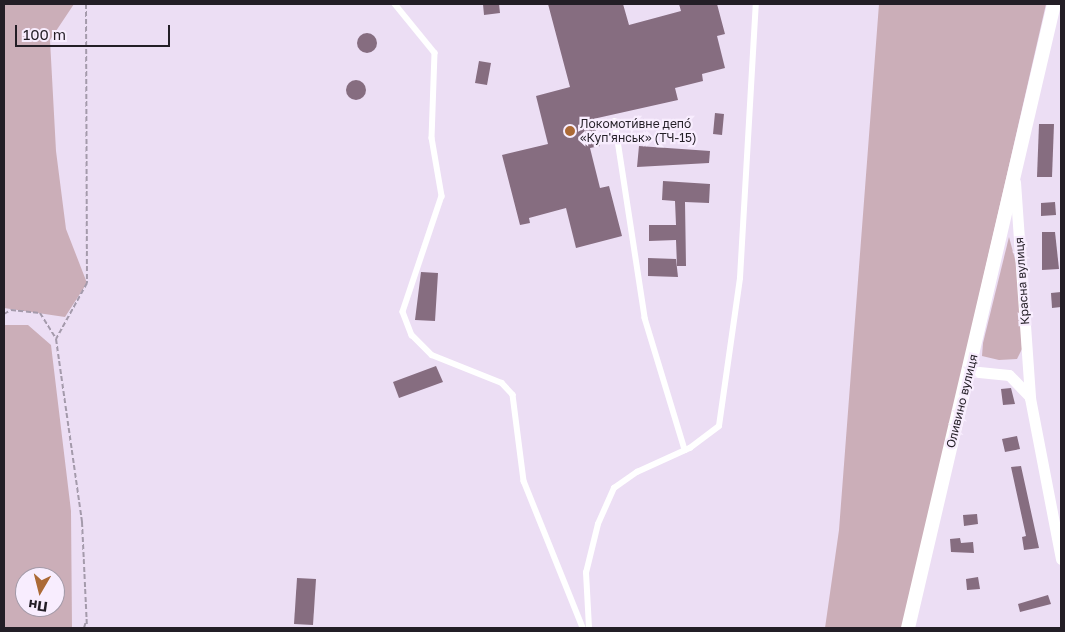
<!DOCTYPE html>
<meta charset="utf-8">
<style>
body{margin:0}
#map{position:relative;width:1065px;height:632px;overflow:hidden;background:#ecdef4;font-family:"Golos Text",sans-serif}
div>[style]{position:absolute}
.green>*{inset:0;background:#cbaeb8}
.building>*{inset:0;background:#866d80}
.round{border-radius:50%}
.path>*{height:2px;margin-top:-1px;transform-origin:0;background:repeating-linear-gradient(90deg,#a49aab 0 5px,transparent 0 7.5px)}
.service>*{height:5.5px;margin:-2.75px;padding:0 2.75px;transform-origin:2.75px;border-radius:2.75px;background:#fff}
.minor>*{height:11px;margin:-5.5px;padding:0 5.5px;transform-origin:5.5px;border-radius:5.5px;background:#fff}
.tertiary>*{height:14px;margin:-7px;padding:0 7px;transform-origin:7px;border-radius:7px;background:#fff}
.dots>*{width:14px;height:14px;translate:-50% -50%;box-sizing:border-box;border:2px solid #f8edfe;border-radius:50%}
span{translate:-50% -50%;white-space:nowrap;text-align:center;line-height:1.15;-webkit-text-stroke:4.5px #f8edfe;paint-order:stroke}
.poi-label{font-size:12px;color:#231e26}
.left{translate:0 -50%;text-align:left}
.street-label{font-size:12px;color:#231e26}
.frame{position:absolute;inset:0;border:5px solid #231e26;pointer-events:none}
.north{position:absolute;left:15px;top:567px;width:50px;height:50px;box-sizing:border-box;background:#f8edfe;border:1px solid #a39aa8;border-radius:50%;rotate:188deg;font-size:14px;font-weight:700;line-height:20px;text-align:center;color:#231e26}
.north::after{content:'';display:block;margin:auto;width:18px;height:22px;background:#ac6a36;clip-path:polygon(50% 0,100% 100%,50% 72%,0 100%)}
.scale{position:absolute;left:15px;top:25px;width:155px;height:22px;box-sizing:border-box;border:2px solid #231e26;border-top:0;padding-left:6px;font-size:15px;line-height:18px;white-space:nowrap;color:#231e26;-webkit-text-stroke:4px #f8edfe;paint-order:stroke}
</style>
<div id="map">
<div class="green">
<i style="clip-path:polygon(4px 4px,74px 4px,50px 40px,56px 151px,66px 229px,87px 283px,65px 317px,4px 308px)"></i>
<i style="clip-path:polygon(879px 4px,1046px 4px,903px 628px,825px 628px,839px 530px)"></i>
<i style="clip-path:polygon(1009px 237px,1019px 274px,1022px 349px,1017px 359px,999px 360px,982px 356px,983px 343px)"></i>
<i style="clip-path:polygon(evenodd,4px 325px,28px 325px,51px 345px,71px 511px,72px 628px,4px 628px,4px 325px,25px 577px,55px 577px,55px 607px,25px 607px,25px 577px)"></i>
</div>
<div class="building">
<i style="clip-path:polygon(483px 4px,499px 4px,500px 13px,484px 15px)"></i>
<i style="clip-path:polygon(548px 4px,623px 4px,629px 25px,681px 11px,679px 4px,717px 4px,725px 34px,717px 36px,725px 68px,702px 74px,703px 81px,675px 88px,678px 100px,593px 119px,600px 146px,590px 148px,600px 188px,609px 186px,622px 236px,576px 248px,566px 208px,529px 218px,530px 223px,520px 225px,502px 155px,548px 144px,536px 96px,570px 87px)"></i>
<i class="round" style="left:357px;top:33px;width:20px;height:20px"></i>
<i style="clip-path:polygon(479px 61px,491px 63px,487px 85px,475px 83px)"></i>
<i class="round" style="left:346px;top:80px;width:20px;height:20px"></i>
<i style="clip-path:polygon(715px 113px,724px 114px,722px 135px,713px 134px)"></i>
<i style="clip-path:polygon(1039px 124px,1054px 124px,1052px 177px,1037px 177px)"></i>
<i style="clip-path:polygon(639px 146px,710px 151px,709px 163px,637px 167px)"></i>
<i style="clip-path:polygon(663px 181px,710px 184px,709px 203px,685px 202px,686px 266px,677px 266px,676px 240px,649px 241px,649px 225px,676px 225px,675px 201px,662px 200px)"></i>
<i style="clip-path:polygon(1055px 202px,1056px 215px,1041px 216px,1041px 203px)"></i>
<i style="clip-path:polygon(1042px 232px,1055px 232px,1059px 269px,1042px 270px)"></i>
<i style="clip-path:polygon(648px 258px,676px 259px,678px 277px,648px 276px)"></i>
<i style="clip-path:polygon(421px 272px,438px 273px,435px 321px,415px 320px)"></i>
<i style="clip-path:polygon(1061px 292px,1061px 307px,1052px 308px,1051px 293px)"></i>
<i style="clip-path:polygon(436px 366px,443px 382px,399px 398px,393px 382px)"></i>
<i style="clip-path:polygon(1011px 388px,1015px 404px,1003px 405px,1001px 389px)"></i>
<i style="clip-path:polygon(1017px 436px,1020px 449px,1005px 452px,1002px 439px)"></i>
<i style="clip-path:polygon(1021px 466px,1039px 548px,1024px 550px,1022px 537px,1026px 536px,1011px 467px)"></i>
<i style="clip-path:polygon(977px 514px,978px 524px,964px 526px,963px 515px)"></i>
<i style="clip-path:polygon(960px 538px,961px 543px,973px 542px,974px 553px,951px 552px,950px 539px)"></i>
<i style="clip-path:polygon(978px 577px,980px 589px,967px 590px,966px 579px)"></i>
<i style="clip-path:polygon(297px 578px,316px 579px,313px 625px,294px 624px)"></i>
<i style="clip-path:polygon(1048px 595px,1051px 604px,1020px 612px,1018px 604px)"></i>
</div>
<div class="path">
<i style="left:86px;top:4px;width:279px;rotate:89.8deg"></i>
<i style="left:87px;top:283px;width:64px;rotate:119deg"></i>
<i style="left:56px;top:339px;width:185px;rotate:81.9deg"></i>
<i style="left:82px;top:522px;width:106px;rotate:87.3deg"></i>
<i style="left:4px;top:314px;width:8px;rotate:-30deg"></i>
<i style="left:11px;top:310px;width:29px;rotate:6deg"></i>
<i style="left:40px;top:313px;width:31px;rotate:58deg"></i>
<i style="left:84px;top:628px;width:7px;rotate:-74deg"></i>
</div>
<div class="service">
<i style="left:395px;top:4px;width:63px;rotate:50.8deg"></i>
<i style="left:435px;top:53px;width:85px;rotate:92deg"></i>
<i style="left:432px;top:138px;width:59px;rotate:80.2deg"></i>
<i style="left:442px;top:196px;width:122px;rotate:108.6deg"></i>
<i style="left:403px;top:312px;width:25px;rotate:69deg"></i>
<i style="left:412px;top:335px;width:28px;rotate:45deg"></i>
<i style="left:432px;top:355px;width:75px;rotate:21.8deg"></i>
<i style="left:502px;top:383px;width:16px;rotate:47deg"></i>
<i style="left:513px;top:395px;width:87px;rotate:82.7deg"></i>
<i style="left:524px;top:481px;width:158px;rotate:68.1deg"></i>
<i style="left:615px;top:121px;width:199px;rotate:81.3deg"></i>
<i style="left:645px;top:318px;width:138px;rotate:73.1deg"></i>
<i style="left:589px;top:628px;width:55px;rotate:-93.1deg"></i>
<i style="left:586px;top:573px;width:50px;rotate:-76.2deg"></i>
<i style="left:598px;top:524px;width:39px;rotate:-66deg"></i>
<i style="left:614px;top:488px;width:28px;rotate:-35deg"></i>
<i style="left:637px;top:472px;width:58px;rotate:-24.4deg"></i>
<i style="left:690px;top:448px;width:36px;rotate:-37deg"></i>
<i style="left:719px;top:426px;width:149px;rotate:-81.9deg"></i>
<i style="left:740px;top:278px;width:274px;rotate:-86.7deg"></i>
</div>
<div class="minor">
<i style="left:1015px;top:182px;width:217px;rotate:86deg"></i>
<i style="left:1030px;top:398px;width:164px;rotate:79.1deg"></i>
<i style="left:969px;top:371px;width:40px;rotate:5.7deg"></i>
<i style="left:1009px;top:375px;width:29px;rotate:46deg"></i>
</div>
<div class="tertiary">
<i style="left:908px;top:628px;width:641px;rotate:-76.83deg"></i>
</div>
<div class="dots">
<i style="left:570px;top:131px;background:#ac6a36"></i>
</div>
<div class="poi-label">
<span class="left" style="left:580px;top:131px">Локомоти́вне депо́<br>«Куп'янськ» (ТЧ-15)</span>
</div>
<div class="street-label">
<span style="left:1022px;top:281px;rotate:-94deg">Красна вулиця</span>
<span style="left:962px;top:401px;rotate:-76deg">Оливино вулиця</span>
</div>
<div class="frame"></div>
<div class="north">Пн</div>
<div class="scale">100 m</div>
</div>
